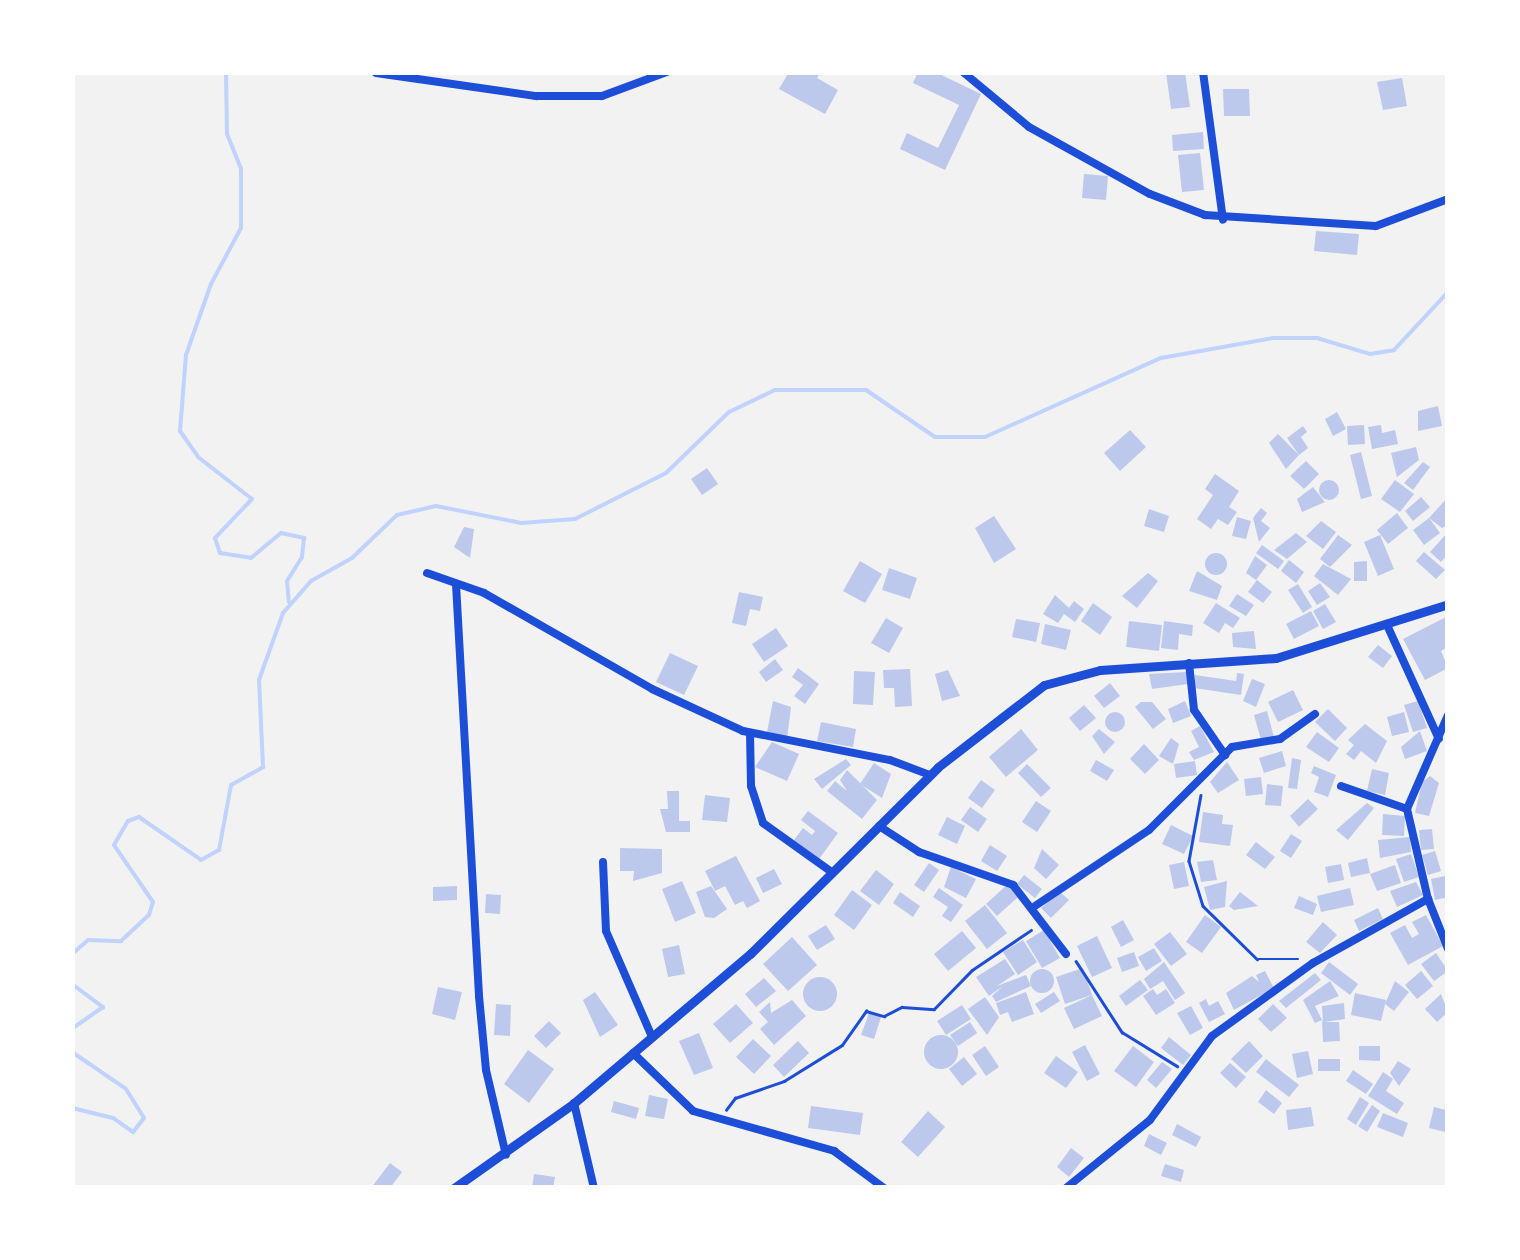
<!DOCTYPE html>
<style>
body{margin:0}
#map{position:relative;width:1520px;height:1260px;overflow:hidden;background:#f2f2f2;font-family:"Public Sans",sans-serif}
div>[style]{position:absolute}
.stream>*{height:4px;margin:-2px;padding:0 2px;transform-origin:2px;border-radius:2px;background:#bfd3fe}
.building>*{inset:0;background:#bdc9ec}
.round{border-radius:50%}
.path>*{height:2.5px;margin:-1.25px;padding:0 1.25px;transform-origin:1.25px;border-radius:1.25px;background:#1d4ed8}
.minor>*{height:8px;margin:-4px;padding:0 4px;transform-origin:4px;border-radius:4px;background:#1d4ed8}
.tertiary>*{height:9px;margin:-4.5px;padding:0 4.5px;transform-origin:4.5px;border-radius:4.5px;background:#1d4ed8}
span{translate:-50% -50%;white-space:nowrap;text-align:center;line-height:1.15;-webkit-text-stroke:8px #fff;paint-order:stroke}
.frame{position:absolute;inset:0;border:75px solid #fff;pointer-events:none}
</style>
<div id="map">
<div class="stream">
<i style="left:226px;top:72px;width:62px;rotate:89.1deg"></i>
<i style="left:227px;top:134px;width:37px;rotate:68deg"></i>
<i style="left:241px;top:168px;width:60px;rotate:90deg"></i>
<i style="left:241px;top:228px;width:64px;rotate:118.2deg"></i>
<i style="left:211px;top:284px;width:75px;rotate:109.4deg"></i>
<i style="left:186px;top:355px;width:76px;rotate:94.5deg"></i>
<i style="left:180px;top:431px;width:32px;rotate:55deg"></i>
<i style="left:198px;top:457px;width:68px;rotate:37.9deg"></i>
<i style="left:252px;top:499px;width:54px;rotate:133.5deg"></i>
<i style="left:215px;top:538px;width:16px;rotate:72deg"></i>
<i style="left:220px;top:553px;width:31px;rotate:9deg"></i>
<i style="left:251px;top:558px;width:39px;rotate:-40deg"></i>
<i style="left:281px;top:533px;width:24px;rotate:12deg"></i>
<i style="left:304px;top:538px;width:19px;rotate:96deg"></i>
<i style="left:302px;top:557px;width:28px;rotate:122deg"></i>
<i style="left:287px;top:581px;width:21px;rotate:85deg"></i>
<i style="left:72px;top:954px;width:21px;rotate:-41deg"></i>
<i style="left:88px;top:940px;width:33px;rotate:2deg"></i>
<i style="left:121px;top:941px;width:38px;rotate:-43deg"></i>
<i style="left:149px;top:915px;width:14px;rotate:-73deg"></i>
<i style="left:153px;top:902px;width:69px;rotate:-124.4deg"></i>
<i style="left:114px;top:845px;width:28px;rotate:-60deg"></i>
<i style="left:128px;top:821px;width:12px;rotate:-20deg"></i>
<i style="left:139px;top:817px;width:75px;rotate:34.7deg"></i>
<i style="left:201px;top:860px;width:21px;rotate:-29deg"></i>
<i style="left:219px;top:850px;width:66px;rotate:-79.5deg"></i>
<i style="left:231px;top:785px;width:37px;rotate:-29deg"></i>
<i style="left:263px;top:767px;width:87px;rotate:-92.6deg"></i>
<i style="left:259px;top:680px;width:71px;rotate:-70.3deg"></i>
<i style="left:283px;top:613px;width:43px;rotate:-48.8deg"></i>
<i style="left:311px;top:581px;width:47px;rotate:-29.3deg"></i>
<i style="left:352px;top:558px;width:62px;rotate:-43.7deg"></i>
<i style="left:397px;top:515px;width:40px;rotate:-13deg"></i>
<i style="left:436px;top:506px;width:87px;rotate:11.3deg"></i>
<i style="left:521px;top:523px;width:54px;rotate:-4.2deg"></i>
<i style="left:575px;top:519px;width:102px;rotate:-26.8deg"></i>
<i style="left:666px;top:473px;width:88px;rotate:-44.1deg"></i>
<i style="left:729px;top:412px;width:51px;rotate:-25.6deg"></i>
<i style="left:775px;top:390px;width:91px"></i>
<i style="left:866px;top:390px;width:83px;rotate:34.3deg"></i>
<i style="left:935px;top:437px;width:50px"></i>
<i style="left:985px;top:437px;width:193px;rotate:-24.2deg"></i>
<i style="left:1161px;top:358px;width:114px;rotate:-10.1deg"></i>
<i style="left:1273px;top:338px;width:44px"></i>
<i style="left:1317px;top:338px;width:55px;rotate:16.8deg"></i>
<i style="left:1370px;top:354px;width:24px;rotate:-9deg"></i>
<i style="left:1394px;top:350px;width:79px;rotate:-47deg"></i>
<i style="left:72px;top:984px;width:39px;rotate:37deg"></i>
<i style="left:103px;top:1007px;width:38px;rotate:145deg"></i>
<i style="left:72px;top:1052px;width:65px;rotate:34.4deg"></i>
<i style="left:126px;top:1089px;width:34px;rotate:58deg"></i>
<i style="left:144px;top:1118px;width:18px;rotate:128deg"></i>
<i style="left:133px;top:1132px;width:24px;rotate:-145deg"></i>
<i style="left:113px;top:1118px;width:42px;rotate:-166.3deg"></i>
</div>
<div class="building">
<i style="clip-path:polygon(789px 72px,820px 72px,817px 78px,838px 90px,825px 114px,779px 89px)"></i>
<i style="clip-path:polygon(918px 72px,935px 72px,981px 94px,945px 170px,900px 149px,907px 133px,938px 148px,959px 105px,913px 83px)"></i>
<i style="clip-path:polygon(1166px 72px,1185px 72px,1190px 107px,1171px 109px)"></i>
<i style="clip-path:polygon(1402px 78px,1407px 106px,1383px 110px,1377px 82px)"></i>
<i style="clip-path:polygon(1223px 89px,1249px 89px,1250px 116px,1224px 116px)"></i>
<i style="clip-path:polygon(1203px 132px,1204px 149px,1173px 151px,1172px 135px)"></i>
<i style="clip-path:polygon(1200px 153px,1204px 190px,1182px 192px,1178px 155px)"></i>
<i style="clip-path:polygon(1084px 174px,1108px 176px,1106px 200px,1082px 198px)"></i>
<i style="clip-path:polygon(1316px 231px,1359px 234px,1357px 255px,1314px 251px)"></i>
<i style="clip-path:polygon(1438px 406px,1442px 426px,1418px 431px,1418px 411px)"></i>
<i style="clip-path:polygon(1337px 412px,1346px 429px,1333px 436px,1325px 419px)"></i>
<i style="clip-path:polygon(1364px 425px,1365px 444px,1348px 445px,1347px 426px)"></i>
<i style="clip-path:polygon(1381px 425px,1382px 433px,1395px 430px,1398px 444px,1372px 449px,1368px 427px)"></i>
<i style="clip-path:polygon(1303px 426px,1307px 432px,1301px 437px,1308px 448px,1299px 455px,1287px 438px)"></i>
<i style="clip-path:polygon(1130px 430px,1146px 447px,1120px 471px,1104px 453px)"></i>
<i style="clip-path:polygon(1278px 434px,1299px 455px,1286px 469px,1269px 443px)"></i>
<i style="clip-path:polygon(1416px 447px,1419px 460px,1397px 477px,1391px 453px)"></i>
<i style="clip-path:polygon(1361px 452px,1372px 496px,1361px 499px,1350px 455px)"></i>
<i style="clip-path:polygon(1306px 461px,1319px 474px,1304px 489px,1290px 476px)"></i>
<i style="clip-path:polygon(1423px 462px,1430px 467px,1413px 490px,1404px 483px)"></i>
<i style="clip-path:polygon(707px 468px,718px 484px,702px 495px,691px 479px)"></i>
<i style="clip-path:polygon(1215px 474px,1239px 491px,1229px 507px,1237px 512px,1228px 525px,1218px 519px,1211px 529px,1197px 519px,1213px 495px,1205px 489px)"></i>
<i class="round" style="left:1319px;top:480px;width:20px;height:20px"></i>
<i style="clip-path:polygon(1395px 480px,1414px 494px,1400px 512px,1381px 499px)"></i>
<i style="clip-path:polygon(1313px 487px,1325px 502px,1302px 512px,1297px 499px)"></i>
<i style="clip-path:polygon(1421px 497px,1430px 507px,1413px 521px,1405px 511px)"></i>
<i style="clip-path:polygon(1448px 497px,1448px 525px,1442px 528px,1429px 518px)"></i>
<i style="clip-path:polygon(1261px 508px,1267px 513px,1261px 521px,1270px 528px,1259px 542px,1253px 518px)"></i>
<i style="clip-path:polygon(1149px 509px,1169px 516px,1164px 532px,1144px 526px)"></i>
<i style="clip-path:polygon(1397px 513px,1408px 528px,1388px 544px,1377px 530px)"></i>
<i style="clip-path:polygon(994px 516px,1016px 549px,994px 563px,975px 528px)"></i>
<i style="clip-path:polygon(1237px 517px,1251px 521px,1246px 539px,1232px 536px)"></i>
<i style="clip-path:polygon(1429px 518px,1440px 533px,1424px 545px,1413px 530px)"></i>
<i style="clip-path:polygon(1321px 521px,1336px 532px,1323px 549px,1306px 536px)"></i>
<i style="clip-path:polygon(464px 527px,474px 529px,470px 558px,454px 547px)"></i>
<i style="clip-path:polygon(1448px 532px,1448px 554px,1441px 562px,1430px 552px)"></i>
<i style="clip-path:polygon(1296px 533px,1307px 542px,1287px 559px,1274px 550px)"></i>
<i style="clip-path:polygon(1338px 535px,1352px 545px,1330px 567px,1320px 559px)"></i>
<i style="clip-path:polygon(1380px 535px,1394px 569px,1378px 576px,1364px 542px)"></i>
<i style="clip-path:polygon(1262px 545px,1284px 561px,1278px 569px,1256px 553px)"></i>
<i style="clip-path:polygon(1424px 552px,1445px 570px,1436px 579px,1416px 561px)"></i>
<i class="round" style="left:1205px;top:553px;width:22px;height:22px"></i>
<i style="clip-path:polygon(1255px 556px,1267px 565px,1256px 580px,1246px 573px)"></i>
<i style="clip-path:polygon(1289px 560px,1304px 572px,1296px 583px,1281px 571px)"></i>
<i style="clip-path:polygon(860px 561px,882px 574px,865px 603px,843px 591px)"></i>
<i style="clip-path:polygon(1367px 561px,1367px 581px,1354px 581px,1354px 562px)"></i>
<i style="clip-path:polygon(1323px 564px,1351px 579px,1338px 595px,1314px 576px)"></i>
<i style="clip-path:polygon(889px 568px,917px 578px,910px 599px,882px 590px)"></i>
<i style="clip-path:polygon(1197px 571px,1222px 586px,1217px 600px,1189px 591px)"></i>
<i style="clip-path:polygon(1148px 573px,1158px 581px,1137px 608px,1122px 596px)"></i>
<i style="clip-path:polygon(1257px 580px,1272px 592px,1263px 603px,1248px 592px)"></i>
<i style="clip-path:polygon(1320px 583px,1330px 597px,1317px 605px,1308px 591px)"></i>
<i style="clip-path:polygon(1298px 584px,1312px 607px,1303px 613px,1288px 590px)"></i>
<i style="clip-path:polygon(739px 592px,763px 597px,760px 611px,750px 609px,746px 626px,732px 623px)"></i>
<i style="clip-path:polygon(1237px 594px,1254px 605px,1246px 616px,1229px 606px)"></i>
<i style="clip-path:polygon(1055px 595px,1069px 608px,1074px 601px,1084px 609px,1075px 622px,1064px 614px,1058px 623px,1043px 614px)"></i>
<i style="clip-path:polygon(1093px 603px,1112px 617px,1100px 635px,1081px 621px)"></i>
<i style="clip-path:polygon(1216px 603px,1240px 618px,1233px 628px,1225px 623px,1219px 633px,1203px 623px)"></i>
<i style="clip-path:polygon(1325px 604px,1336px 622px,1323px 629px,1313px 611px)"></i>
<i style="clip-path:polygon(1311px 611px,1319px 626px,1294px 639px,1286px 624px)"></i>
<i style="clip-path:polygon(1448px 616px,1448px 647px,1441px 651px,1448px 668px,1425px 680px,1403px 639px)"></i>
<i style="clip-path:polygon(886px 618px,903px 628px,889px 653px,871px 643px)"></i>
<i style="clip-path:polygon(1016px 619px,1040px 623px,1036px 642px,1012px 637px)"></i>
<i style="clip-path:polygon(1129px 621px,1162px 625px,1159px 651px,1126px 647px)"></i>
<i style="clip-path:polygon(1164px 621px,1193px 625px,1192px 636px,1179px 634px,1178px 650px,1161px 648px)"></i>
<i style="clip-path:polygon(1045px 624px,1071px 630px,1066px 650px,1041px 644px)"></i>
<i style="clip-path:polygon(776px 628px,788px 646px,764px 662px,752px 644px)"></i>
<i style="clip-path:polygon(1254px 631px,1256px 649px,1233px 647px,1232px 633px)"></i>
<i style="clip-path:polygon(1378px 645px,1392px 656px,1383px 668px,1368px 657px)"></i>
<i style="clip-path:polygon(670px 653px,698px 666px,684px 695px,656px 682px)"></i>
<i style="clip-path:polygon(775px 659px,783px 670px,766px 682px,759px 672px)"></i>
<i style="clip-path:polygon(798px 668px,819px 684px,805px 704px,794px 696px,803px 685px,792px 677px)"></i>
<i style="clip-path:polygon(910px 669px,912px 706px,895px 707px,894px 688px,884px 688px,883px 670px)"></i>
<i style="clip-path:polygon(948px 670px,960px 696px,942px 701px,935px 674px)"></i>
<i style="clip-path:polygon(854px 671px,875px 672px,873px 705px,853px 704px)"></i>
<i style="clip-path:polygon(1186px 672px,1188px 684px,1152px 689px,1149px 674px)"></i>
<i style="clip-path:polygon(1237px 673px,1244px 674px,1241px 695px,1194px 688px,1195px 675px,1236px 681px)"></i>
<i style="clip-path:polygon(1252px 679px,1265px 684px,1256px 707px,1243px 701px)"></i>
<i style="clip-path:polygon(1110px 683px,1120px 696px,1104px 708px,1094px 696px)"></i>
<i style="clip-path:polygon(1293px 690px,1303px 710px,1278px 722px,1268px 702px)"></i>
<i style="clip-path:polygon(773px 701px,791px 707px,787px 739px,767px 732px)"></i>
<i style="clip-path:polygon(1185px 701px,1191px 716px,1173px 723px,1168px 709px)"></i>
<i style="clip-path:polygon(1418px 701px,1427px 728px,1413px 732px,1404px 705px)"></i>
<i style="clip-path:polygon(1141px 702px,1152px 702px,1166px 719px,1153px 729px,1135px 707px)"></i>
<i style="clip-path:polygon(1084px 705px,1096px 718px,1080px 731px,1069px 718px)"></i>
<i style="clip-path:polygon(1328px 709px,1347px 728px,1335px 741px,1315px 722px)"></i>
<i style="clip-path:polygon(1267px 711px,1274px 737px,1261px 740px,1254px 715px)"></i>
<i style="clip-path:polygon(1404px 712px,1409px 732px,1392px 736px,1387px 717px)"></i>
<i class="round" style="left:1105px;top:712px;width:20px;height:20px"></i>
<i style="clip-path:polygon(821px 722px,856px 729px,853px 747px,817px 741px)"></i>
<i style="clip-path:polygon(1365px 724px,1387px 741px,1376px 763px,1361px 751px,1354px 760px,1346px 754px,1354px 745px,1348px 740px)"></i>
<i style="clip-path:polygon(1200px 726px,1214px 752px,1194px 760px,1189px 752px,1199px 747px,1191px 731px)"></i>
<i style="clip-path:polygon(1021px 729px,1038px 750px,1006px 777px,989px 757px)"></i>
<i style="clip-path:polygon(1099px 729px,1115px 742px,1104px 754px,1092px 736px)"></i>
<i style="clip-path:polygon(1420px 731px,1427px 751px,1405px 759px,1401px 747px)"></i>
<i style="clip-path:polygon(1317px 732px,1339px 748px,1329px 762px,1306px 747px)"></i>
<i style="clip-path:polygon(1171px 738px,1179px 744px,1173px 764px,1159px 756px)"></i>
<i style="clip-path:polygon(772px 742px,799px 754px,787px 781px,755px 767px)"></i>
<i style="clip-path:polygon(1144px 744px,1159px 760px,1145px 774px,1130px 759px)"></i>
<i style="clip-path:polygon(1282px 751px,1286px 766px,1264px 773px,1259px 758px)"></i>
<i style="clip-path:polygon(1292px 758px,1301px 760px,1297px 789px,1288px 788px)"></i>
<i style="clip-path:polygon(846px 759px,851px 765px,822px 789px,814px 779px)"></i>
<i style="clip-path:polygon(1096px 760px,1114px 770px,1107px 781px,1090px 771px)"></i>
<i style="clip-path:polygon(1195px 761px,1197px 775px,1176px 778px,1174px 764px)"></i>
<i style="clip-path:polygon(1227px 762px,1239px 780px,1218px 793px,1210px 782px)"></i>
<i style="clip-path:polygon(874px 763px,891px 774px,882px 798px,860px 784px)"></i>
<i style="clip-path:polygon(1027px 764px,1051px 788px,1041px 797px,1018px 773px)"></i>
<i style="clip-path:polygon(1314px 766px,1336px 775px,1328px 797px,1314px 792px,1319px 777px,1311px 773px)"></i>
<i style="clip-path:polygon(1372px 769px,1389px 773px,1385px 795px,1367px 791px)"></i>
<i style="clip-path:polygon(847px 770px,877px 800px,862px 819px,827px 791px,835px 781px,847px 791px,840px 780px)"></i>
<i style="clip-path:polygon(1430px 776px,1439px 783px,1429px 816px,1415px 813px,1422px 782px)"></i>
<i style="clip-path:polygon(1261px 777px,1263px 794px,1246px 796px,1244px 779px)"></i>
<i style="clip-path:polygon(981px 780px,995px 790px,982px 808px,968px 798px)"></i>
<i style="clip-path:polygon(1267px 784px,1283px 786px,1281px 806px,1265px 805px)"></i>
<i style="clip-path:polygon(667px 791px,679px 791px,679px 821px,690px 821px,690px 832px,666px 832px,660px 809px,668px 809px)"></i>
<i style="clip-path:polygon(705px 795px,730px 798px,727px 822px,702px 820px)"></i>
<i style="clip-path:polygon(1308px 799px,1318px 809px,1299px 827px,1290px 816px)"></i>
<i style="clip-path:polygon(1036px 801px,1051px 811px,1037px 832px,1022px 822px)"></i>
<i style="clip-path:polygon(1367px 803px,1374px 808px,1348px 840px,1336px 830px)"></i>
<i style="clip-path:polygon(970px 807px,987px 819px,978px 832px,961px 820px)"></i>
<i style="clip-path:polygon(808px 811px,838px 833px,819px 859px,794px 840px,803px 828px,812px 835px,815px 831px,801px 820px)"></i>
<i style="clip-path:polygon(1203px 812px,1223px 815px,1222px 824px,1233px 825px,1230px 846px,1199px 842px)"></i>
<i style="clip-path:polygon(1383px 814px,1405px 816px,1404px 836px,1382px 835px)"></i>
<i style="clip-path:polygon(947px 817px,965px 826px,957px 844px,938px 835px)"></i>
<i style="clip-path:polygon(1171px 825px,1193px 836px,1184px 854px,1162px 844px)"></i>
<i style="clip-path:polygon(1432px 829px,1434px 849px,1421px 850px,1419px 830px)"></i>
<i style="clip-path:polygon(1291px 834px,1302px 841px,1291px 858px,1280px 851px)"></i>
<i style="clip-path:polygon(1410px 837px,1411px 852px,1380px 858px,1378px 840px)"></i>
<i style="clip-path:polygon(1256px 842px,1275px 857px,1265px 869px,1246px 855px)"></i>
<i style="clip-path:polygon(990px 845px,1007px 856px,997px 871px,981px 861px)"></i>
<i style="clip-path:polygon(620px 848px,662px 849px,662px 873px,633px 881px,634px 871px,620px 871px)"></i>
<i style="clip-path:polygon(1042px 849px,1059px 865px,1046px 879px,1034px 868px)"></i>
<i style="clip-path:polygon(1435px 851px,1441px 871px,1428px 875px,1422px 855px)"></i>
<i style="clip-path:polygon(1411px 854px,1419px 877px,1404px 882px,1396px 859px)"></i>
<i style="clip-path:polygon(736px 856px,760px 901px,747px 908px,743px 901px,735px 905px,725px 886px,715px 891px,705px 871px)"></i>
<i style="clip-path:polygon(1367px 858px,1370px 873px,1351px 877px,1348px 863px)"></i>
<i style="clip-path:polygon(1213px 860px,1217px 880px,1201px 882px,1197px 862px)"></i>
<i style="clip-path:polygon(1184px 862px,1189px 886px,1174px 889px,1169px 865px)"></i>
<i style="clip-path:polygon(929px 863px,939px 870px,924px 892px,914px 885px)"></i>
<i style="clip-path:polygon(1341px 864px,1344px 880px,1328px 883px,1325px 867px)"></i>
<i style="clip-path:polygon(1395px 865px,1401px 883px,1377px 891px,1370px 874px)"></i>
<i style="clip-path:polygon(951px 867px,976px 879px,966px 898px,944px 887px)"></i>
<i style="clip-path:polygon(774px 869px,782px 884px,763px 893px,756px 878px)"></i>
<i style="clip-path:polygon(876px 870px,894px 884px,879px 905px,860px 891px)"></i>
<i style="clip-path:polygon(1024px 875px,1042px 889px,1035px 898px,1017px 884px)"></i>
<i style="clip-path:polygon(1445px 876px,1448px 897px,1435px 900px,1431px 879px)"></i>
<i style="clip-path:polygon(682px 881px,696px 913px,675px 922px,662px 889px)"></i>
<i style="clip-path:polygon(1227px 881px,1225px 907px,1210px 910px,1204px 887px)"></i>
<i style="clip-path:polygon(1416px 882px,1423px 895px,1397px 907px,1390px 891px)"></i>
<i style="clip-path:polygon(1008px 884px,1019px 896px,997px 916px,986px 904px)"></i>
<i style="clip-path:polygon(457px 886px,457px 900px,433px 901px,433px 887px)"></i>
<i style="clip-path:polygon(711px 886px,727px 909px,714px 918px,705px 917px,696px 892px)"></i>
<i style="clip-path:polygon(939px 888px,963px 905px,951px 922px,942px 916px,948px 907px,933px 897px)"></i>
<i style="clip-path:polygon(1350px 888px,1354px 905px,1321px 912px,1317px 896px)"></i>
<i style="clip-path:polygon(852px 890px,872px 905px,854px 930px,834px 915px)"></i>
<i style="clip-path:polygon(900px 892px,920px 906px,913px 917px,893px 903px)"></i>
<i style="clip-path:polygon(1060px 892px,1069px 900px,1051px 918px,1041px 908px)"></i>
<i style="clip-path:polygon(1240px 892px,1258px 906px,1234px 910px,1229px 906px)"></i>
<i style="clip-path:polygon(486px 894px,501px 895px,500px 914px,485px 913px)"></i>
<i style="clip-path:polygon(1299px 896px,1317px 904px,1313px 915px,1294px 908px)"></i>
<i style="clip-path:polygon(985px 905px,1007px 933px,987px 949px,965px 921px)"></i>
<i style="clip-path:polygon(1378px 908px,1383px 919px,1359px 931px,1354px 920px)"></i>
<i style="clip-path:polygon(1205px 915px,1221px 927px,1202px 953px,1186px 942px)"></i>
<i style="clip-path:polygon(1426px 915px,1443px 946px,1408px 965px,1390px 933px,1405px 925px,1412px 938px,1419px 934px,1412px 922px)"></i>
<i style="clip-path:polygon(1123px 920px,1134px 940px,1121px 947px,1111px 927px)"></i>
<i style="clip-path:polygon(1323px 922px,1337px 935px,1320px 953px,1306px 942px)"></i>
<i style="clip-path:polygon(826px 925px,835px 939px,817px 950px,808px 936px)"></i>
<i style="clip-path:polygon(1044px 930px,1060px 958px,1042px 968px,1026px 941px)"></i>
<i style="clip-path:polygon(962px 931px,976px 948px,948px 971px,934px 954px)"></i>
<i style="clip-path:polygon(1170px 932px,1187px 954px,1171px 966px,1154px 944px)"></i>
<i style="clip-path:polygon(1097px 936px,1112px 968px,1092px 977px,1077px 946px)"></i>
<i style="clip-path:polygon(792px 937px,817px 965px,788px 991px,763px 964px)"></i>
<i style="clip-path:polygon(1023px 940px,1037px 962px,1018px 975px,1003px 952px)"></i>
<i style="clip-path:polygon(679px 945px,685px 974px,668px 977px,662px 949px)"></i>
<i style="clip-path:polygon(1154px 948px,1162px 961px,1146px 971px,1138px 957px)"></i>
<i style="clip-path:polygon(1134px 952px,1139px 966px,1122px 972px,1117px 958px)"></i>
<i style="clip-path:polygon(1436px 953px,1448px 971px,1434px 981px,1421px 964px)"></i>
<i style="clip-path:polygon(1005px 959px,1015px 974px,997px 986px,1026px 975px,1031px 986px,996px 1002px,992px 996px,1003px 986px,989px 996px,976px 977px)"></i>
<i style="clip-path:polygon(1164px 962px,1185px 993px,1175px 1000px,1163px 981px,1150px 989px,1144px 979px)"></i>
<i style="clip-path:polygon(1329px 962px,1358px 984px,1350px 995px,1321px 973px)"></i>
<i style="clip-path:polygon(1083px 968px,1092px 995px,1065px 1004px,1056px 977px)"></i>
<i class="round" style="left:1030px;top:969px;width:24px;height:24px"></i>
<i style="clip-path:polygon(1265px 971px,1274px 988px,1234px 1010px,1226px 993px,1252px 976px,1259px 982px,1256px 975px)"></i>
<i style="clip-path:polygon(1421px 971px,1433px 986px,1417px 999px,1405px 985px)"></i>
<i style="clip-path:polygon(1315px 973px,1321px 980px,1286px 1008px,1279px 1001px)"></i>
<i class="round" style="left:803px;top:977px;width:34px;height:34px"></i>
<i style="clip-path:polygon(764px 978px,776px 991px,756px 1007px,745px 994px)"></i>
<i style="clip-path:polygon(1140px 980px,1148px 990px,1126px 1006px,1119px 996px)"></i>
<i style="clip-path:polygon(1330px 981px,1339px 996px,1315px 1006px,1323px 1022px,1322px 1006px,1344px 1003px,1345px 1019px,1324px 1022px,1339px 1022px,1340px 1041px,1323px 1042px,1322px 1020px,1315px 1023px,1303px 1000px)"></i>
<i style="clip-path:polygon(1395px 981px,1409px 992px,1394px 1011px,1385px 1004px)"></i>
<i style="clip-path:polygon(438px 987px,462px 992px,455px 1020px,432px 1014px)"></i>
<i style="clip-path:polygon(1153px 989px,1157px 995px,1166px 989px,1175px 1003px,1156px 1015px,1143px 996px)"></i>
<i style="clip-path:polygon(595px 992px,618px 1025px,600px 1037px,583px 1000px)"></i>
<i style="clip-path:polygon(1026px 992px,1034px 1014px,1012px 1022px,1008px 1012px,1000px 1015px,996px 1003px)"></i>
<i style="clip-path:polygon(1054px 992px,1060px 1001px,1041px 1013px,1035px 1004px)"></i>
<i style="clip-path:polygon(1355px 993px,1386px 1000px,1381px 1021px,1351px 1015px)"></i>
<i style="clip-path:polygon(1441px 994px,1448px 1012px,1437px 1022px,1425px 1009px)"></i>
<i style="clip-path:polygon(1092px 995px,1102px 1016px,1074px 1029px,1064px 1008px)"></i>
<i style="clip-path:polygon(985px 997px,999px 1017px,987px 1035px,968px 1009px)"></i>
<i style="clip-path:polygon(1206px 999px,1209px 1006px,1218px 1001px,1225px 1014px,1209px 1022px,1199px 1003px)"></i>
<i style="clip-path:polygon(792px 1000px,806px 1016px,774px 1045px,760px 1029px,768px 1022px,759px 1012px,770px 1002px,771px 1013px)"></i>
<i style="clip-path:polygon(496px 1004px,511px 1005px,510px 1036px,494px 1035px)"></i>
<i style="clip-path:polygon(736px 1004px,753px 1023px,730px 1043px,713px 1024px)"></i>
<i style="clip-path:polygon(1273px 1004px,1287px 1018px,1271px 1032px,1258px 1019px)"></i>
<i style="clip-path:polygon(962px 1005px,971px 1019px,946px 1035px,937px 1021px)"></i>
<i style="clip-path:polygon(1191px 1006px,1203px 1028px,1190px 1035px,1177px 1013px)"></i>
<i style="clip-path:polygon(869px 1013px,881px 1017px,874px 1039px,861px 1035px)"></i>
<i style="clip-path:polygon(549px 1021px,561px 1033px,546px 1048px,534px 1036px)"></i>
<i style="clip-path:polygon(970px 1022px,977px 1033px,958px 1046px,950px 1035px)"></i>
<i style="clip-path:polygon(699px 1033px,713px 1068px,694px 1075px,679px 1041px)"></i>
<i class="round" style="left:924px;top:1035px;width:34px;height:34px"></i>
<i style="clip-path:polygon(1169px 1037px,1191px 1055px,1183px 1065px,1161px 1048px)"></i>
<i style="clip-path:polygon(753px 1039px,771px 1056px,754px 1074px,736px 1057px)"></i>
<i style="clip-path:polygon(798px 1041px,809px 1053px,784px 1077px,773px 1065px)"></i>
<i style="clip-path:polygon(1249px 1041px,1263px 1056px,1246px 1073px,1231px 1059px)"></i>
<i style="clip-path:polygon(1085px 1045px,1100px 1074px,1087px 1081px,1072px 1052px)"></i>
<i style="clip-path:polygon(985px 1046px,999px 1067px,986px 1076px,972px 1055px)"></i>
<i style="clip-path:polygon(1133px 1046px,1154px 1062px,1136px 1087px,1114px 1071px)"></i>
<i style="clip-path:polygon(1359px 1046px,1380px 1046px,1380px 1061px,1359px 1060px)"></i>
<i style="clip-path:polygon(528px 1050px,554px 1069px,529px 1103px,504px 1084px)"></i>
<i style="clip-path:polygon(1308px 1051px,1313px 1074px,1297px 1078px,1292px 1054px)"></i>
<i style="clip-path:polygon(1056px 1056px,1078px 1072px,1066px 1088px,1044px 1073px)"></i>
<i style="clip-path:polygon(964px 1057px,977px 1074px,962px 1086px,949px 1069px)"></i>
<i style="clip-path:polygon(1266px 1059px,1299px 1085px,1289px 1097px,1256px 1072px)"></i>
<i style="clip-path:polygon(1318px 1059px,1340px 1059px,1340px 1071px,1318px 1071px)"></i>
<i style="clip-path:polygon(1398px 1061px,1411px 1069px,1399px 1086px,1390px 1073px)"></i>
<i style="clip-path:polygon(1162px 1062px,1172px 1069px,1156px 1088px,1147px 1080px)"></i>
<i style="clip-path:polygon(1230px 1063px,1246px 1077px,1236px 1088px,1220px 1073px)"></i>
<i style="clip-path:polygon(1353px 1070px,1373px 1084px,1366px 1094px,1346px 1081px)"></i>
<i style="clip-path:polygon(1383px 1072px,1393px 1079px,1386px 1091px,1404px 1103px,1397px 1114px,1368px 1096px)"></i>
<i style="clip-path:polygon(1266px 1090px,1282px 1103px,1274px 1114px,1258px 1102px)"></i>
<i style="clip-path:polygon(649px 1095px,668px 1099px,664px 1119px,645px 1116px)"></i>
<i style="clip-path:polygon(1360px 1097px,1369px 1103px,1356px 1125px,1347px 1119px)"></i>
<i style="clip-path:polygon(614px 1101px,639px 1108px,636px 1119px,611px 1112px)"></i>
<i style="clip-path:polygon(1372px 1105px,1380px 1111px,1367px 1132px,1358px 1126px)"></i>
<i style="clip-path:polygon(811px 1106px,863px 1113px,860px 1135px,808px 1128px)"></i>
<i style="clip-path:polygon(1311px 1107px,1314px 1126px,1288px 1130px,1286px 1110px)"></i>
<i style="clip-path:polygon(1434px 1107px,1446px 1110px,1445px 1132px,1429px 1128px)"></i>
<i style="clip-path:polygon(928px 1111px,945px 1127px,918px 1157px,901px 1142px)"></i>
<i style="clip-path:polygon(1383px 1113px,1408px 1123px,1403px 1137px,1377px 1127px)"></i>
<i style="clip-path:polygon(1177px 1124px,1201px 1137px,1196px 1147px,1172px 1135px)"></i>
<i style="clip-path:polygon(1149px 1134px,1167px 1143px,1161px 1155px,1144px 1146px)"></i>
<i style="clip-path:polygon(1071px 1148px,1084px 1158px,1069px 1177px,1057px 1167px)"></i>
<i style="clip-path:polygon(390px 1163px,402px 1172px,390px 1188px,371px 1188px)"></i>
<i style="clip-path:polygon(1165px 1164px,1184px 1170px,1181px 1182px,1161px 1176px)"></i>
<i style="clip-path:polygon(534px 1174px,555px 1177px,553px 1188px,532px 1188px)"></i>
</div>
<div class="path">
<i style="left:1201px;top:795px;width:67px;rotate:100.3deg"></i>
<i style="left:1189px;top:861px;width:47px;rotate:72.7deg"></i>
<i style="left:1203px;top:906px;width:76px;rotate:44.5deg"></i>
<i style="left:1257px;top:959px;width:41px"></i>
<i style="left:1076px;top:961px;width:85px;rotate:57.1deg"></i>
<i style="left:1122px;top:1032px;width:65px;rotate:31.7deg"></i>
<i style="left:726px;top:1110px;width:15px;rotate:-53deg"></i>
<i style="left:735px;top:1098px;width:52px;rotate:-19.1deg"></i>
<i style="left:784px;top:1081px;width:68px;rotate:-31.8deg"></i>
<i style="left:842px;top:1045px;width:42px;rotate:-54.8deg"></i>
<i style="left:866px;top:1011px;width:19px;rotate:16deg"></i>
<i style="left:884px;top:1016px;width:20px;rotate:-27deg"></i>
<i style="left:902px;top:1007px;width:32px;rotate:4deg"></i>
<i style="left:934px;top:1009px;width:54px;rotate:-45.7deg"></i>
<i style="left:972px;top:970px;width:71px;rotate:-34.1deg"></i>
</div>
<div class="minor">
<i style="left:963px;top:72px;width:86px;rotate:39.8deg"></i>
<i style="left:1029px;top:127px;width:138px;rotate:29deg"></i>
<i style="left:1150px;top:194px;width:59px;rotate:20.9deg"></i>
<i style="left:1205px;top:215px;width:171px;rotate:3.7deg"></i>
<i style="left:1376px;top:226px;width:77px;rotate:-20.6deg"></i>
<i style="left:1203px;top:72px;width:149px;rotate:82.3deg"></i>
<i style="left:376px;top:73px;width:162px;rotate:8.2deg"></i>
<i style="left:536px;top:96px;width:66px"></i>
<i style="left:602px;top:96px;width:69px;rotate:-20.3deg"></i>
<i style="left:427px;top:573px;width:60px;rotate:19.3deg"></i>
<i style="left:484px;top:593px;width:193px;rotate:29.7deg"></i>
<i style="left:652px;top:689px;width:100px;rotate:24.8deg"></i>
<i style="left:743px;top:731px;width:150px;rotate:11.2deg"></i>
<i style="left:890px;top:760px;width:43px;rotate:20.6deg"></i>
<i style="left:456px;top:584px;width:413px;rotate:86.8deg"></i>
<i style="left:479px;top:996px;width:74px;rotate:84.6deg"></i>
<i style="left:486px;top:1070px;width:87px;rotate:76.8deg"></i>
<i style="left:1387px;top:625px;width:125px;rotate:65.5deg"></i>
<i style="left:1189px;top:663px;width:47px;rotate:83.9deg"></i>
<i style="left:1194px;top:710px;width:55px;rotate:55.4deg"></i>
<i style="left:1448px;top:715px;width:103px;rotate:113.6deg"></i>
<i style="left:1407px;top:809px;width:92px;rotate:76.9deg"></i>
<i style="left:1428px;top:899px;width:54px;rotate:68.2deg"></i>
<i style="left:750px;top:733px;width:53px;rotate:88.9deg"></i>
<i style="left:751px;top:786px;width:39px;rotate:72deg"></i>
<i style="left:763px;top:823px;width:86px;rotate:35.5deg"></i>
<i style="left:1341px;top:786px;width:70px;rotate:19.2deg"></i>
<i style="left:879px;top:826px;width:48px;rotate:33deg"></i>
<i style="left:919px;top:852px;width:100px;rotate:19.3deg"></i>
<i style="left:1013px;top:885px;width:87px;rotate:52.5deg"></i>
<i style="left:603px;top:862px;width:69px;rotate:87.5deg"></i>
<i style="left:606px;top:931px;width:116px;rotate:66.5deg"></i>
<i style="left:1035px;top:906px;width:137px;rotate:-33.7deg"></i>
<i style="left:1149px;top:830px;width:117px;rotate:-45deg"></i>
<i style="left:1232px;top:747px;width:49px;rotate:-9.5deg"></i>
<i style="left:1280px;top:739px;width:43px;rotate:-35.5deg"></i>
<i style="left:633px;top:1053px;width:83px;rotate:44deg"></i>
<i style="left:693px;top:1111px;width:147px;rotate:15.8deg"></i>
<i style="left:834px;top:1151px;width:62px;rotate:36.5deg"></i>
<i style="left:574px;top:1103px;width:87px;rotate:76.8deg"></i>
<i style="left:1066px;top:1188px;width:108px;rotate:-39deg"></i>
<i style="left:1150px;top:1120px;width:104px;rotate:-53.6deg"></i>
<i style="left:1212px;top:1036px;width:125px;rotate:-35.9deg"></i>
<i style="left:1313px;top:963px;width:132px;rotate:-29.1deg"></i>
</div>
<div class="tertiary">
<i style="left:454px;top:1188px;width:147px;rotate:-35.3deg"></i>
<i style="left:574px;top:1103px;width:231px;rotate:-40.3deg"></i>
<i style="left:750px;top:954px;width:265px;rotate:-44.8deg"></i>
<i style="left:938px;top:767px;width:134px;rotate:-37.7deg"></i>
<i style="left:1044px;top:685px;width:58px;rotate:-15deg"></i>
<i style="left:1100px;top:670px;width:176px;rotate:-3.9deg"></i>
<i style="left:1276px;top:658px;width:180px;rotate:-17.4deg"></i>
</div>
<div class="frame"></div>
</div>
